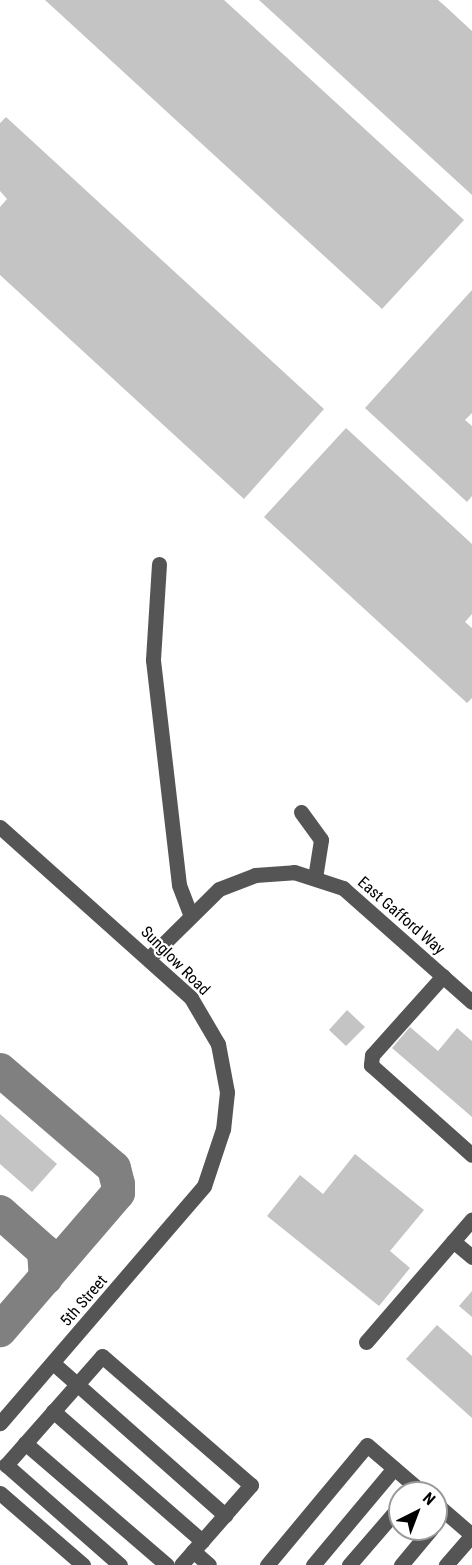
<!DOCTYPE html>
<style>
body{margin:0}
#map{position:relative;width:472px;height:1565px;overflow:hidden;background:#fff;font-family:"Roboto Condensed",sans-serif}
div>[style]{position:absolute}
.taxiway>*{height:34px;margin:-17px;padding:0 17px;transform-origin:17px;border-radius:17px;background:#808080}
.building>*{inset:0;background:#c4c4c4}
.minor>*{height:15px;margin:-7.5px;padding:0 7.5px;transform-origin:7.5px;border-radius:7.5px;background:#555}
span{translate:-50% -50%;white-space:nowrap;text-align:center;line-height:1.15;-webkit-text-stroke:4.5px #fff;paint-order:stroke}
.street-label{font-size:16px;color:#000}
.north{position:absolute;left:388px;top:1481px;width:60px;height:60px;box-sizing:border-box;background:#fff;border:2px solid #999;border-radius:50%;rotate:42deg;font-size:16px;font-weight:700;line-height:24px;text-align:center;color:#000}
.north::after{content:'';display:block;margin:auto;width:21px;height:27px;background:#000;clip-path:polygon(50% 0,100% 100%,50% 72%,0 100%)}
</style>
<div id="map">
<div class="taxiway">
<i style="left:0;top:1070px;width:150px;rotate:40.7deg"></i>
<i style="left:114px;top:1168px;width:16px;rotate:76deg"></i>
<i style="left:118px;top:1184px;width:9px;rotate:90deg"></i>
<i style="left:118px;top:1193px;width:181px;rotate:130.7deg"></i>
<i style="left:0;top:1212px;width:59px;rotate:41.6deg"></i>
<i style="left:44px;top:1251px;width:27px;rotate:86deg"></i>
</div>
<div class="building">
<i style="clip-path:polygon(45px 0,224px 0,464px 220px,382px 309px)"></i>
<i style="clip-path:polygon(259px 0,438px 0,445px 6px,472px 31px,472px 195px)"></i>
<i style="clip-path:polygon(6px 117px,324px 409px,244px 499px,0 275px,0 207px,7px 199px,0 191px,0 123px)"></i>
<i style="clip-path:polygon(472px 290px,472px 413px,465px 420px,472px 426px,472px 496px,467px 502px,365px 408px)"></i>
<i style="clip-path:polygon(346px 428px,472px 544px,472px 614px,465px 622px,472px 628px,472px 698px,467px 703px,264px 517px)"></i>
<i style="clip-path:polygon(347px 1010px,365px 1027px,346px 1046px,329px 1030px)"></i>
<i style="clip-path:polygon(410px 1027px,438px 1051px,457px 1028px,472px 1041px,472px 1117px,392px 1048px)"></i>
<i style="clip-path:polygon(0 1114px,57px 1164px,32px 1192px,0 1164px)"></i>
<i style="clip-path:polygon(355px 1154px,424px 1210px,390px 1251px,410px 1268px,379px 1306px,267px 1216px,300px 1175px,323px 1194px)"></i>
<i style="clip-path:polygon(472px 1291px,472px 1317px,459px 1306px)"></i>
<i style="clip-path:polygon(437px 1325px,472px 1356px,472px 1418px,406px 1359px)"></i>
</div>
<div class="minor">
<i style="left:159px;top:564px;width:96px;rotate:93.6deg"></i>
<i style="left:153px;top:660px;width:226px;rotate:83.4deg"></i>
<i style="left:179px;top:885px;width:30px;rotate:69deg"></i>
<i style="left:301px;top:812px;width:34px;rotate:54deg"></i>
<i style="left:321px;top:840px;width:37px;rotate:99deg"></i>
<i style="left:0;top:827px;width:256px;rotate:41.8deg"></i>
<i style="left:191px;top:998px;width:53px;rotate:59.6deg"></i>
<i style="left:218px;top:1044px;width:49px;rotate:79.4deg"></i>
<i style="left:227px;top:1092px;width:37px;rotate:96deg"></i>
<i style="left:223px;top:1129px;width:60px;rotate:108.4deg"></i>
<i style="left:204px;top:1186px;width:313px;rotate:130.7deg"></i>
<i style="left:149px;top:958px;width:98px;rotate:-44.6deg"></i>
<i style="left:219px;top:889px;width:39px;rotate:-21deg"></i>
<i style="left:255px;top:875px;width:39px;rotate:-4deg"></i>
<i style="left:294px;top:872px;width:52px;rotate:18.1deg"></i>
<i style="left:343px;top:888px;width:172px;rotate:41.5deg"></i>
<i style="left:443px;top:976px;width:106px;rotate:131.9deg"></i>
<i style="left:372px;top:1055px;width:10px;rotate:96deg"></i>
<i style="left:371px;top:1065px;width:135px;rotate:41.7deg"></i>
<i style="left:453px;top:1241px;width:25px;rotate:40deg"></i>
<i style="left:366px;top:1342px;width:162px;rotate:-49.2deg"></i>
<i style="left:53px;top:1363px;width:230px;rotate:41.5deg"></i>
<i style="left:53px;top:1411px;width:198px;rotate:41.1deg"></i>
<i style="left:25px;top:1443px;width:187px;rotate:40.7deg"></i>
<i style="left:0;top:1493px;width:110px;rotate:40.9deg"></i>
<i style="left:436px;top:1504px;width:48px;rotate:40.7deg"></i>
<i style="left:472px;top:1535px;width:40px;rotate:131deg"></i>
<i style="left:193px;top:1551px;width:21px;rotate:41deg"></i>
<i style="left:120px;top:1565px;width:152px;rotate:-138.7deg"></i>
<i style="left:6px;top:1465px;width:145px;rotate:-48.6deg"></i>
<i style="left:102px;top:1356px;width:197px;rotate:40.9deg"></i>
<i style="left:251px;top:1485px;width:106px;rotate:131.2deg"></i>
<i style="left:267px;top:1565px;width:156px;rotate:-50.2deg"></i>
<i style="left:367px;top:1445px;width:74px;rotate:40.6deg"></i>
<i style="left:313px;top:1565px;width:126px;rotate:-50.1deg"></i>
<i style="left:349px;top:1565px;width:78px;rotate:-49.2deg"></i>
<i style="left:401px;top:1565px;width:47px;rotate:-50.2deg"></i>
</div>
<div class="street-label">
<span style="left:401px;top:916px;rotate:41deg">East Gafford Way</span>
<span style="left:175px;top:961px;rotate:45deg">Sunglow Road</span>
<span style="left:84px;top:1301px;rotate:-49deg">5th Street</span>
</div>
<div class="north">N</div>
</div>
